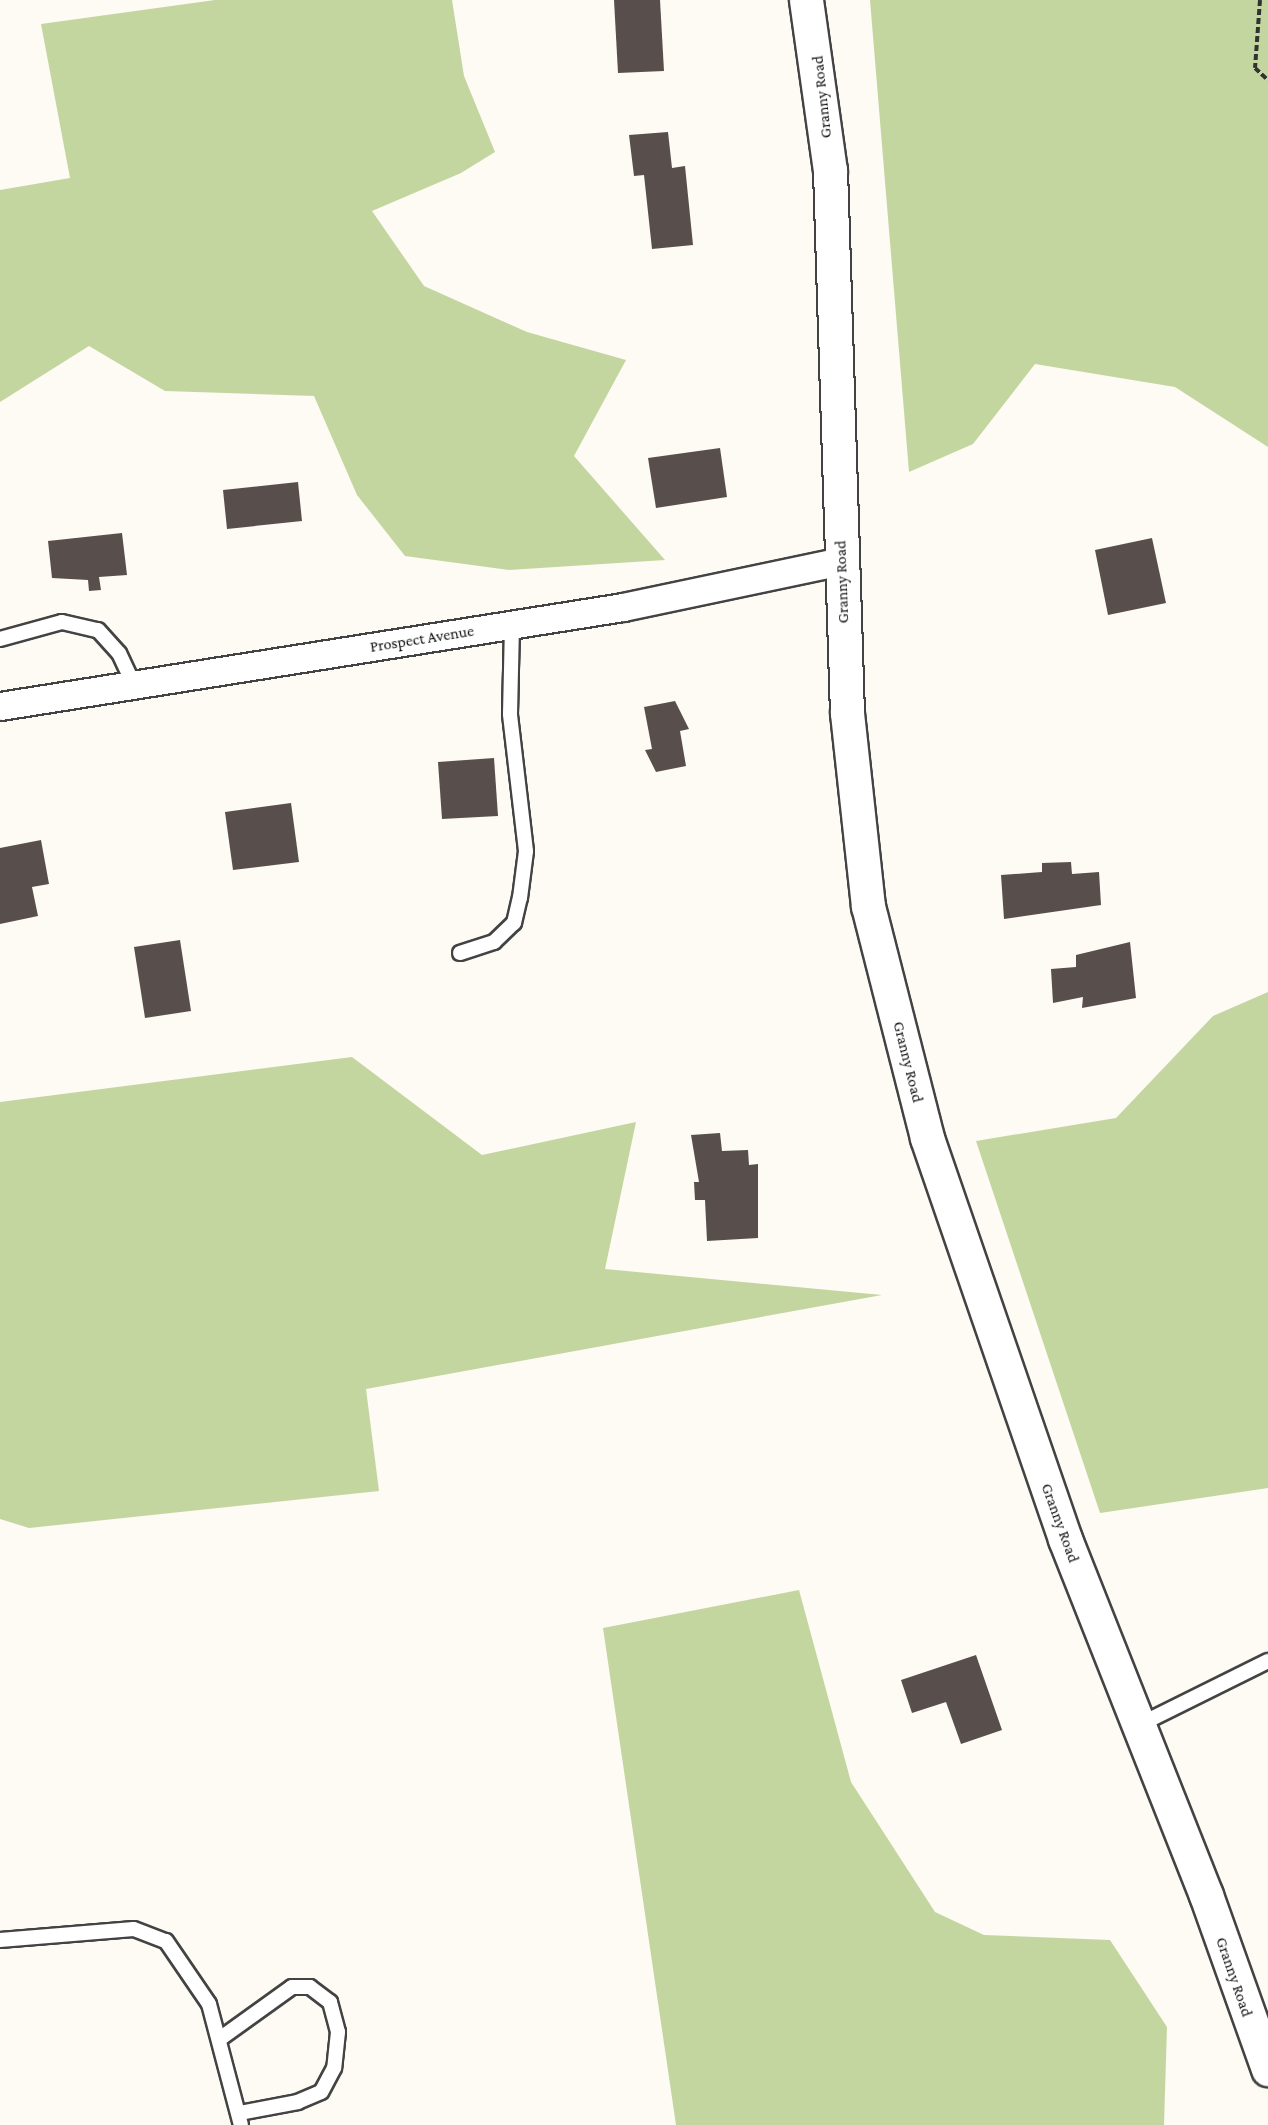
<!DOCTYPE html>
<style>
body{margin:0}
#map{position:relative;width:1268px;height:2125px;overflow:hidden;background:#fefaf4;font-family:"Crimson Pro",serif}
div>[style]{position:absolute}
.forest>*{inset:0;background:#c4d6a0}
.building>*{inset:0;background:#584f4d}
.path>*{height:4px;margin-top:-2px;transform-origin:0;background:repeating-linear-gradient(90deg,#323232 0 6px,transparent 0 9px)}
.roads{filter:drop-shadow(2px 0 #434343) drop-shadow(-2px 0 #434343) drop-shadow(0 2px #434343) drop-shadow(0 -2px #434343)}
.service>*{height:14px;margin:-7px;padding:0 7px;transform-origin:7px;border-radius:7px;background:#fff}
.minor>*{height:27px;margin:-13.5px;padding:0 13.5px;transform-origin:13.5px;border-radius:13.5px;background:#fff}
.tertiary>*{height:33px;margin:-16.5px;padding:0 16.5px;transform-origin:16.5px;border-radius:16.5px;background:#fff}
span{translate:-50% -50%;white-space:nowrap;text-align:center;line-height:1.15;-webkit-text-stroke:6px #fff;paint-order:stroke}
.street-label{font-size:16px;color:#101010}
</style>
<div id="map">
<div class="forest">
<i style="clip-path:polygon(215px 0,452px 0,464px 76px,495px 152px,461px 173px,372px 211px,424px 286px,527px 332px,626px 360px,574px 456px,665px 560px,509px 570px,405px 556px,357px 495px,314px 396px,165px 391px,89px 346px,0 402px,0 190px,70px 178px,41px 24px)"></i>
<i style="clip-path:polygon(870px 0,1268px 0,1268px 447px,1175px 387px,1035px 364px,973px 444px,909px 472px)"></i>
<i style="clip-path:polygon(1268px 992px,1268px 1488px,1100px 1513px,976px 1141px,1116px 1118px,1213px 1016px)"></i>
<i style="clip-path:polygon(352px 1057px,482px 1155px,636px 1122px,605px 1269px,882px 1295px,366px 1389px,379px 1491px,29px 1528px,0 1519px,0 1102px)"></i>
<i style="clip-path:polygon(799px 1590px,851px 1782px,935px 1912px,984px 1935px,1110px 1940px,1167px 2027px,1164px 2125px,676px 2125px,603px 1628px)"></i>
</div>
<div class="building">
<i style="clip-path:polygon(614px 0,660px 0,664px 71px,618px 73px)"></i>
<i style="clip-path:polygon(668px 132px,672px 168px,685px 166px,693px 245px,652px 249px,644px 175px,634px 176px,629px 135px)"></i>
<i style="clip-path:polygon(720px 448px,727px 497px,656px 508px,648px 458px)"></i>
<i style="clip-path:polygon(298px 482px,302px 521px,227px 529px,223px 490px)"></i>
<i style="clip-path:polygon(122px 533px,127px 575px,99px 577px,101px 590px,89px 591px,88px 580px,52px 578px,48px 541px)"></i>
<i style="clip-path:polygon(1152px 538px,1166px 603px,1108px 615px,1095px 550px)"></i>
<i style="clip-path:polygon(675px 701px,689px 729px,680px 731px,686px 766px,656px 772px,645px 750px,652px 749px,644px 707px)"></i>
<i style="clip-path:polygon(494px 758px,498px 816px,442px 819px,438px 762px)"></i>
<i style="clip-path:polygon(291px 803px,299px 862px,233px 870px,225px 812px)"></i>
<i style="clip-path:polygon(41px 840px,49px 884px,32px 887px,38px 916px,0 924px,0 848px)"></i>
<i style="clip-path:polygon(1071px 862px,1072px 874px,1099px 872px,1101px 905px,1004px 919px,1001px 875px,1042px 872px,1042px 863px)"></i>
<i style="clip-path:polygon(180px 940px,191px 1011px,145px 1018px,134px 947px)"></i>
<i style="clip-path:polygon(1130px 942px,1136px 998px,1082px 1008px,1083px 997px,1053px 1003px,1051px 969px,1076px 967px,1076px 955px)"></i>
<i style="clip-path:polygon(720px 1133px,722px 1151px,748px 1150px,749px 1165px,758px 1164px,758px 1238px,707px 1241px,705px 1200px,695px 1200px,694px 1182px,699px 1182px,691px 1135px)"></i>
<i style="clip-path:polygon(976px 1655px,1002px 1730px,961px 1744px,946px 1702px,912px 1713px,901px 1680px)"></i>
</div>
<div class="path">
<i style="left:1260px;top:0;width:68px;rotate:94.2deg"></i>
<i style="left:1255px;top:68px;width:18px;rotate:43deg"></i>
</div>
<div class="roads">
<div class="service">
<i style="left:0;top:639px;width:64px;rotate:-15.3deg"></i>
<i style="left:62px;top:622px;width:37px;rotate:13deg"></i>
<i style="left:98px;top:630px;width:31px;rotate:48deg"></i>
<i style="left:119px;top:653px;width:35px;rotate:65deg"></i>
<i style="left:460px;top:953px;width:36px;rotate:-18deg"></i>
<i style="left:494px;top:942px;width:28px;rotate:-44deg"></i>
<i style="left:514px;top:923px;width:26px;rotate:-77deg"></i>
<i style="left:520px;top:898px;width:47px;rotate:-82.7deg"></i>
<i style="left:526px;top:851px;width:138px;rotate:-96.7deg"></i>
<i style="left:510px;top:714px;width:89px;rotate:-88.7deg"></i>
<i style="left:1139px;top:1725px;width:144px;rotate:-26.4deg"></i>
<i style="left:0;top:1940px;width:134px;rotate:-4.7deg"></i>
<i style="left:134px;top:1929px;width:34px;rotate:21deg"></i>
<i style="left:166px;top:1941px;width:76px;rotate:55.7deg"></i>
<i style="left:209px;top:2004px;width:125px;rotate:75.2deg"></i>
<i style="left:221px;top:2038px;width:87px;rotate:-35.7deg"></i>
<i style="left:292px;top:1987px;width:18px"></i>
<i style="left:310px;top:1987px;width:25px;rotate:37deg"></i>
<i style="left:330px;top:2002px;width:31px;rotate:75deg"></i>
<i style="left:338px;top:2032px;width:36px;rotate:96deg"></i>
<i style="left:334px;top:2068px;width:27px;rotate:118deg"></i>
<i style="left:321px;top:2092px;width:25px;rotate:157deg"></i>
<i style="left:298px;top:2102px;width:60px;rotate:169.4deg"></i>
</div>
<div class="minor">
<i style="left:0;top:706px;width:631px;rotate:-9.03deg"></i>
<i style="left:623px;top:607px;width:223px;rotate:-11.9deg"></i>
</div>
<div class="tertiary">
<i style="left:806px;top:0;width:172px;rotate:82deg"></i>
<i style="left:830px;top:170px;width:543px;rotate:88.21deg"></i>
<i style="left:847px;top:713px;width:194px;rotate:83.8deg"></i>
<i style="left:868px;top:906px;width:239px;rotate:75.7deg"></i>
<i style="left:927px;top:1138px;width:424px;rotate:71deg"></i>
<i style="left:1065px;top:1539px;width:383px;rotate:68.4deg"></i>
<i style="left:1206px;top:1895px;width:185px;rotate:70.4deg"></i>
</div>
</div>
<div class="street-label">
<span style="left:822px;top:97px;rotate:-96deg">Granny Road</span>
<span style="left:842px;top:582px;rotate:-92deg">Granny Road</span>
<span style="left:422px;top:639px;rotate:-9deg">Prospect Avenue</span>
<span style="left:908px;top:1062px;rotate:76deg">Granny Road</span>
<span style="left:1060px;top:1523px;rotate:70deg">Granny Road</span>
<span style="left:1234px;top:1977px;rotate:71deg">Granny Road</span>
</div>
</div>
